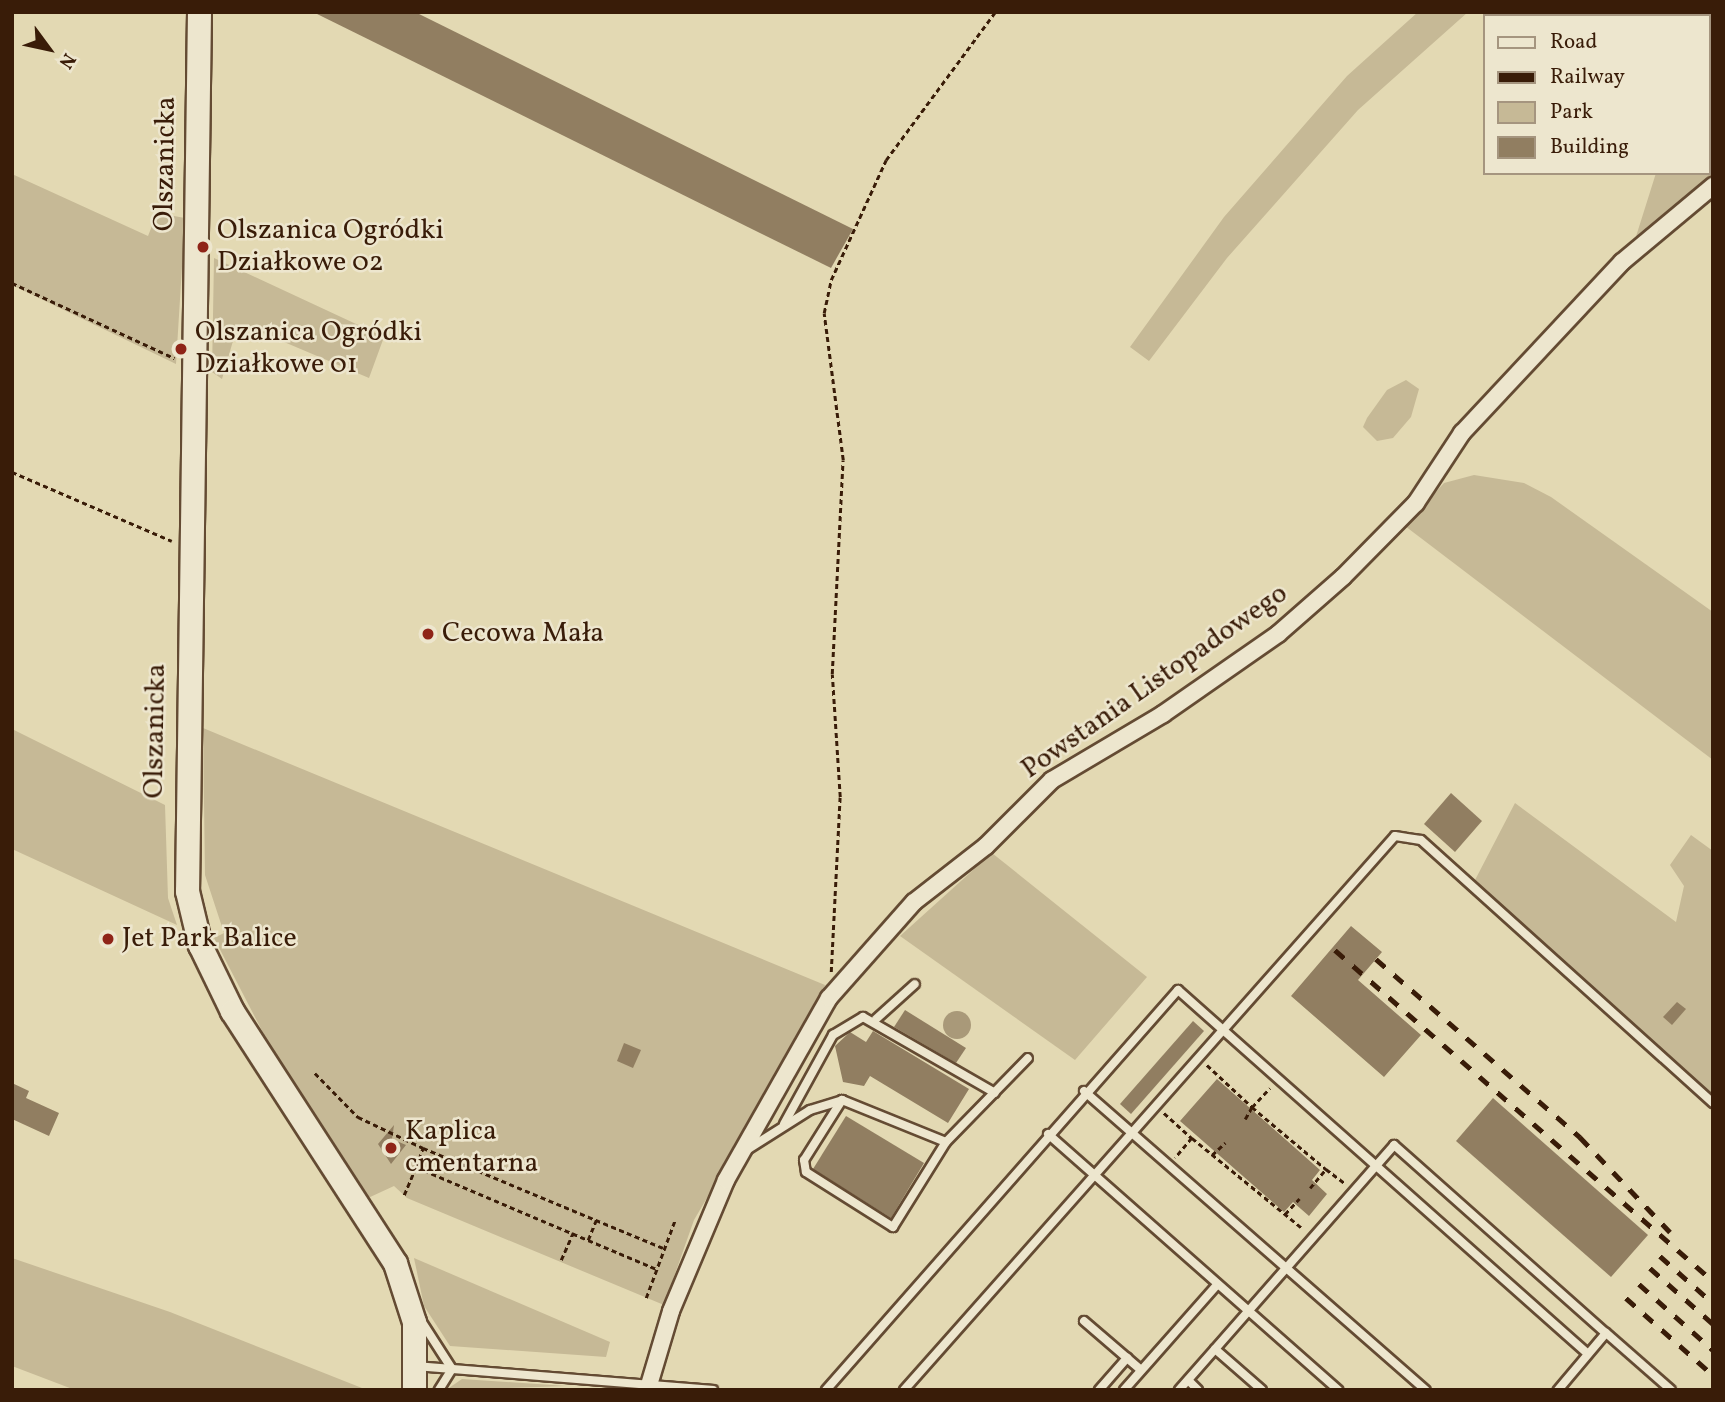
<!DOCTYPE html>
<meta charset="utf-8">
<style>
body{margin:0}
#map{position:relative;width:1725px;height:1402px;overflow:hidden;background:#e3d9b3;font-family:Vollkorn,serif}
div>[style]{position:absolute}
.green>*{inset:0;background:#c6b996}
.water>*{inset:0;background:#a99979}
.round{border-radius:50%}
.building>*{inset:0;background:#917e61}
.path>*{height:2.5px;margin-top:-1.25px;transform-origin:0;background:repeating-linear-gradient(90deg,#391c08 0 5px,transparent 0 8.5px)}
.roads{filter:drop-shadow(2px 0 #644b33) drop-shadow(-2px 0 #644b33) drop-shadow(0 2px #644b33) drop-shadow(0 -2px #644b33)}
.lane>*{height:8px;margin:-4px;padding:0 4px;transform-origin:4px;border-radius:4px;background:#ede6ce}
.street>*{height:16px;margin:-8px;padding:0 8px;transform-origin:8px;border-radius:8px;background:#ede6ce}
.secondary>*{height:23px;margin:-11.5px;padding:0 11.5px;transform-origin:11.5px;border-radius:11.5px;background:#ede6ce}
.rail>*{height:4.5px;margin-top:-2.25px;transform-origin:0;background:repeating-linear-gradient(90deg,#391c08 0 12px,transparent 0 24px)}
.dots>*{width:19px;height:19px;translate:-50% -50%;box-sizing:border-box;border:4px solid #ede6ce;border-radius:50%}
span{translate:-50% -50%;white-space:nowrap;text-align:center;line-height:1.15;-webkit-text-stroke:5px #ede6ce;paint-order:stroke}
.street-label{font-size:28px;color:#391c08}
.poi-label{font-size:28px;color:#391c08}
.left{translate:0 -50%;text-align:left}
.frame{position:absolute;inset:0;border:14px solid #391c08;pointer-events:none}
.legend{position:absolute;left:1483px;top:14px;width:228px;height:161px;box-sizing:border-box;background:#ede6ce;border:2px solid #a5957f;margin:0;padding:9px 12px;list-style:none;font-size:21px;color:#391c08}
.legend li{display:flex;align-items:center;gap:14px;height:35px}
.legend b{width:35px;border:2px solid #a5957f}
.north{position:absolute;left:14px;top:14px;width:70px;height:70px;-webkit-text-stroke:5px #ede6ce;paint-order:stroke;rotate:123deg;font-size:19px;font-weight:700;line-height:28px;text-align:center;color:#391c08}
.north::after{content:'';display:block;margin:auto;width:24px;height:32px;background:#391c08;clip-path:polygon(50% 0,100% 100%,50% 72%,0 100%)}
</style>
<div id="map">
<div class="green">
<i style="clip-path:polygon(1418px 12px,1468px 12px,1358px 110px,1227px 258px,1149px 361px,1130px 347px,1224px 217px,1347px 76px)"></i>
<i style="clip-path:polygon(1649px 12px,1713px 12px,1713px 180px,1633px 246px,1656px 173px,1709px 173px,1709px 16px)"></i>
<i style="clip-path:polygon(12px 174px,148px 236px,157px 213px,185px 218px,176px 364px,12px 285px)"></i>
<i style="clip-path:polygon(214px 258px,384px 337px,369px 378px,251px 328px,235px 334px,222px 379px,212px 372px)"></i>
<i style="clip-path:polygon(1406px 380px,1419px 389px,1411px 417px,1393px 438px,1377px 441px,1363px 427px,1367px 418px,1387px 390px)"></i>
<i style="clip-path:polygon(1474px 475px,1524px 483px,1551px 497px,1713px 612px,1713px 760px,1405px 526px,1444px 483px)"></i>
<i style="clip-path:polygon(203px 728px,825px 985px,815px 1014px,694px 1220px,664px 1305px,407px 1198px,394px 1186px,368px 1198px,286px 1077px,214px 938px,224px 933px,205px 875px)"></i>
<i style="clip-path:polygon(12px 729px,165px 805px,168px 898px,177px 925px,12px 849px)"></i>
<i style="clip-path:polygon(1515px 803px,1676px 922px,1684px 886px,1670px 865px,1691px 835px,1713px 851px,1713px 1096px,1474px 882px)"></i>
<i style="clip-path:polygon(992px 853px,1147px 977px,1075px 1060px,900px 936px)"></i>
<i style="clip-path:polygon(12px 1258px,170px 1312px,367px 1390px,75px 1390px,12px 1366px)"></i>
<i style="clip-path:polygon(414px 1258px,610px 1342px,606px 1357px,450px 1346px,424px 1306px)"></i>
<i style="clip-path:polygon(462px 1379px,567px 1386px,446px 1390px)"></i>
</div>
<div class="water">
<i class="round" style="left:943px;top:1011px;width:28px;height:28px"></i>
</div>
<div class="building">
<i style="clip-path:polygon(313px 12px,415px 12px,853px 229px,831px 268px)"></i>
<i style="clip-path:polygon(1451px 793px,1482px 821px,1455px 852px,1424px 824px)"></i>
<i style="clip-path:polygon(1351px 926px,1382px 952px,1358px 980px,1421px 1035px,1384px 1077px,1291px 996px)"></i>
<i style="clip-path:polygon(1677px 1002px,1686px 1009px,1672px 1025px,1663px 1017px)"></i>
<i style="clip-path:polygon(905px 1010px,966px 1048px,956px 1063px,894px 1027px)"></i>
<i style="clip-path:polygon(1193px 1021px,1204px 1031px,1131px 1114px,1120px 1104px)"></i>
<i style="clip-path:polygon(873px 1031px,969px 1089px,948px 1123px,870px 1076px,864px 1086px,843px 1082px,835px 1046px,850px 1032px,866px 1042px)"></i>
<i style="clip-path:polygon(624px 1043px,641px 1050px,633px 1068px,617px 1061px)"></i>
<i style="clip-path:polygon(1217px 1079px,1320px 1170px,1312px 1180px,1327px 1194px,1309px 1216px,1293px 1202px,1284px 1212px,1180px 1121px)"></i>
<i style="clip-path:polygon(12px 1083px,29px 1091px,26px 1098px,59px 1113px,49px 1136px,12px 1119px)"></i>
<i style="clip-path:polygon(1493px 1098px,1648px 1235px,1611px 1277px,1456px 1141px)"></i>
<i style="clip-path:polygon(846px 1116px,924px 1163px,891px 1218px,813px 1169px)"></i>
<i style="clip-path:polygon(394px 1125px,392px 1139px,406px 1145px,391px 1164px,378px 1144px)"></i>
</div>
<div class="path">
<i style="left:12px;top:283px;width:179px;rotate:24.8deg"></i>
<i style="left:12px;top:472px;width:174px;rotate:23.3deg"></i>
<i style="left:831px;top:972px;width:175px;rotate:-87.1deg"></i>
<i style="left:840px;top:797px;width:123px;rotate:-93.7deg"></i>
<i style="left:832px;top:674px;width:214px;rotate:-87.1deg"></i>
<i style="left:843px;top:460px;width:148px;rotate:-97.4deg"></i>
<i style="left:824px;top:313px;width:34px;rotate:-78deg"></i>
<i style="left:831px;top:280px;width:132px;rotate:-65.4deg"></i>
<i style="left:886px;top:160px;width:184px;rotate:-53.6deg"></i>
<i style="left:1207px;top:1065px;width:62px;rotate:43deg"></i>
<i style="left:1252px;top:1107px;width:26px;rotate:-47deg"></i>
<i style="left:315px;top:1073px;width:62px;rotate:45.7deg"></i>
<i style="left:358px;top:1117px;width:72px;rotate:25.5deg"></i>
<i style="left:1164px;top:1113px;width:38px;rotate:42deg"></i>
<i style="left:1192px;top:1138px;width:26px;rotate:130deg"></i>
<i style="left:1245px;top:1119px;width:14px;rotate:-60deg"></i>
<i style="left:1252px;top:1107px;width:97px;rotate:40deg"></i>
<i style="left:1192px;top:1138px;width:144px;rotate:39.3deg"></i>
<i style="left:1212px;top:1155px;width:18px;rotate:-43deg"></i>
<i style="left:416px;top:1167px;width:20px;rotate:-70deg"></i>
<i style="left:423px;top:1148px;width:260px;rotate:22.6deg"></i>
<i style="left:1310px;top:1188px;width:25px;rotate:-50deg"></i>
<i style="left:1326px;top:1169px;width:25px;rotate:37deg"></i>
<i style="left:404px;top:1195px;width:30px;rotate:-67deg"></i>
<i style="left:416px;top:1167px;width:261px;rotate:23deg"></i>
<i style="left:1285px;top:1214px;width:21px;rotate:-47deg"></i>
<i style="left:588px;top:1240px;width:22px;rotate:-68deg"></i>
<i style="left:561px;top:1260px;width:30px;rotate:-66deg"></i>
<i style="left:646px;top:1298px;width:83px;rotate:-69.6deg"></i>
</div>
<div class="roads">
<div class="lane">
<i style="left:876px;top:1019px;width:52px;rotate:-41.9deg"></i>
<i style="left:1084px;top:1091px;width:454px;rotate:41.2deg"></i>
<i style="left:842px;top:1100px;width:71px;rotate:122.3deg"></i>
<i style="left:804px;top:1160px;width:12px;rotate:81deg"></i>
<i style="left:806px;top:1172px;width:103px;rotate:32.3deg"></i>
<i style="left:893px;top:1227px;width:100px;rotate:-58.1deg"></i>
<i style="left:784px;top:1124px;width:102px;rotate:-61.2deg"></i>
<i style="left:833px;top:1035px;width:35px;rotate:-31deg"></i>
<i style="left:863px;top:1017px;width:152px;rotate:29.9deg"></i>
<i style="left:1048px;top:1134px;width:387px;rotate:41.4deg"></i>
<i style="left:745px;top:1151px;width:77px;rotate:-32.2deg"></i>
<i style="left:810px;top:1110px;width:34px;rotate:-17deg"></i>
<i style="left:842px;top:1100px;width:112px;rotate:22deg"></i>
<i style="left:946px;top:1142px;width:117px;rotate:-45.7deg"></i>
<i style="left:418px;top:1316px;width:63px;rotate:57.3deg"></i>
<i style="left:452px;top:1369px;width:25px;rotate:122deg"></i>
<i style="left:1084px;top:1321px;width:75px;rotate:40.7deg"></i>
<i style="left:1606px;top:1333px;width:86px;rotate:41.2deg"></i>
<i style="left:1215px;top:1349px;width:62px;rotate:41.1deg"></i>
<i style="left:416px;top:1366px;width:298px;rotate:4.6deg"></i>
<i style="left:1188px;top:1380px;width:14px;rotate:45deg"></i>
<i style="left:826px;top:1390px;width:533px;rotate:-48.65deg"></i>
<i style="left:1178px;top:990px;width:548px;rotate:41.6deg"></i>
<i style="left:904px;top:1390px;width:740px;rotate:-48.45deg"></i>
<i style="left:1395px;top:836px;width:26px;rotate:9deg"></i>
<i style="left:1421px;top:840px;width:393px;rotate:42deg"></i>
<i style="left:1099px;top:1390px;width:43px;rotate:-48.8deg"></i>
<i style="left:1124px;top:1390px;width:139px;rotate:-48.5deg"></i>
<i style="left:1179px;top:1390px;width:326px;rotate:-48.7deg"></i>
<i style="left:1394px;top:1145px;width:283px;rotate:41.6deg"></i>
<i style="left:1606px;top:1333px;width:75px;rotate:130.1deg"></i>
</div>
<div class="street">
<i style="left:649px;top:1385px;width:77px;rotate:-73.4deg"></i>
<i style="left:671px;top:1311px;width:142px;rotate:-67.2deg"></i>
<i style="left:726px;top:1180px;width:209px;rotate:-60.5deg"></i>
<i style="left:829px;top:998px;width:128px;rotate:-48.5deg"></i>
<i style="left:914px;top:902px;width:91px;rotate:-37.9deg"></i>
<i style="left:986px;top:846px;width:93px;rotate:-45deg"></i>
<i style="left:1052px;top:780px;width:129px;rotate:-30.7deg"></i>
<i style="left:1163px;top:714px;width:140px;rotate:-34.8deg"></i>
<i style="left:1278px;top:634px;width:86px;rotate:-41.2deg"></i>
<i style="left:1343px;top:577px;width:104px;rotate:-45.4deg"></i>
<i style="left:1416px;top:503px;width:84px;rotate:-56.7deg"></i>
<i style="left:1462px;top:433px;width:234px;rotate:-46.9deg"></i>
<i style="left:1622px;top:262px;width:119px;rotate:-39.9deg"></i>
</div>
<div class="secondary">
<i style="left:199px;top:12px;width:879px;rotate:90.78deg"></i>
<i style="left:187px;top:891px;width:56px;rotate:76.5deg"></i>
<i style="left:200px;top:945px;width:73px;rotate:64.1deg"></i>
<i style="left:232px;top:1011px;width:300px;rotate:57.1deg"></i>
<i style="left:395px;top:1263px;width:62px;rotate:72.1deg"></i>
<i style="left:414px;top:1322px;width:68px;rotate:90deg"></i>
</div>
</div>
<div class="rail">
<i style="left:1335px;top:950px;width:502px;rotate:41.21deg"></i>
<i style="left:1376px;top:959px;width:271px;rotate:41.1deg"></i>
<i style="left:1580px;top:1137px;width:131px;rotate:46.5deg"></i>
<i style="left:1660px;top:1256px;width:71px;rotate:41.6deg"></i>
<i style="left:1650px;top:1268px;width:84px;rotate:41.6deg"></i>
<i style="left:1639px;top:1284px;width:99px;rotate:41.7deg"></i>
<i style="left:1626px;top:1298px;width:116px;rotate:41.5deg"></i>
</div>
<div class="dots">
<i style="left:203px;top:247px;background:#8f2418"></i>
<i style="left:181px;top:349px;background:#8f2418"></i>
<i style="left:428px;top:634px;background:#8f2418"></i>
<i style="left:108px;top:939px;background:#8f2418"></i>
<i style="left:391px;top:1148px;background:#8f2418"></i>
</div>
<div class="street-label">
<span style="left:166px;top:164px;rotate:-89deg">Olszanicka</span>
<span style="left:1155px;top:682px;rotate:-35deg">Powstania Listopadowego</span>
<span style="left:156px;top:731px;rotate:-89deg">Olszanicka</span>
</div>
<div class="poi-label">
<span class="left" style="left:217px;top:247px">Olszanica Ogródki<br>Działkowe 02</span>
<span class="left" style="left:195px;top:349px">Olszanica Ogródki<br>Działkowe 01</span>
<span class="left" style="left:442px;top:634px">Cecowa Mała</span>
<span class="left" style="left:122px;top:939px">Jet Park Balice</span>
<span class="left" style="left:405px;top:1148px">Kaplica<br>cmentarna</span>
</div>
<div class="frame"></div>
<ul class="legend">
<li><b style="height:9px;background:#ede6ce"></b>Road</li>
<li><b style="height:9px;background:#391c08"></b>Railway</li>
<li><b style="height:19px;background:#c6b996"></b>Park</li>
<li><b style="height:19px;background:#917e61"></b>Building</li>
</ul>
<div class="north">N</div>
</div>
